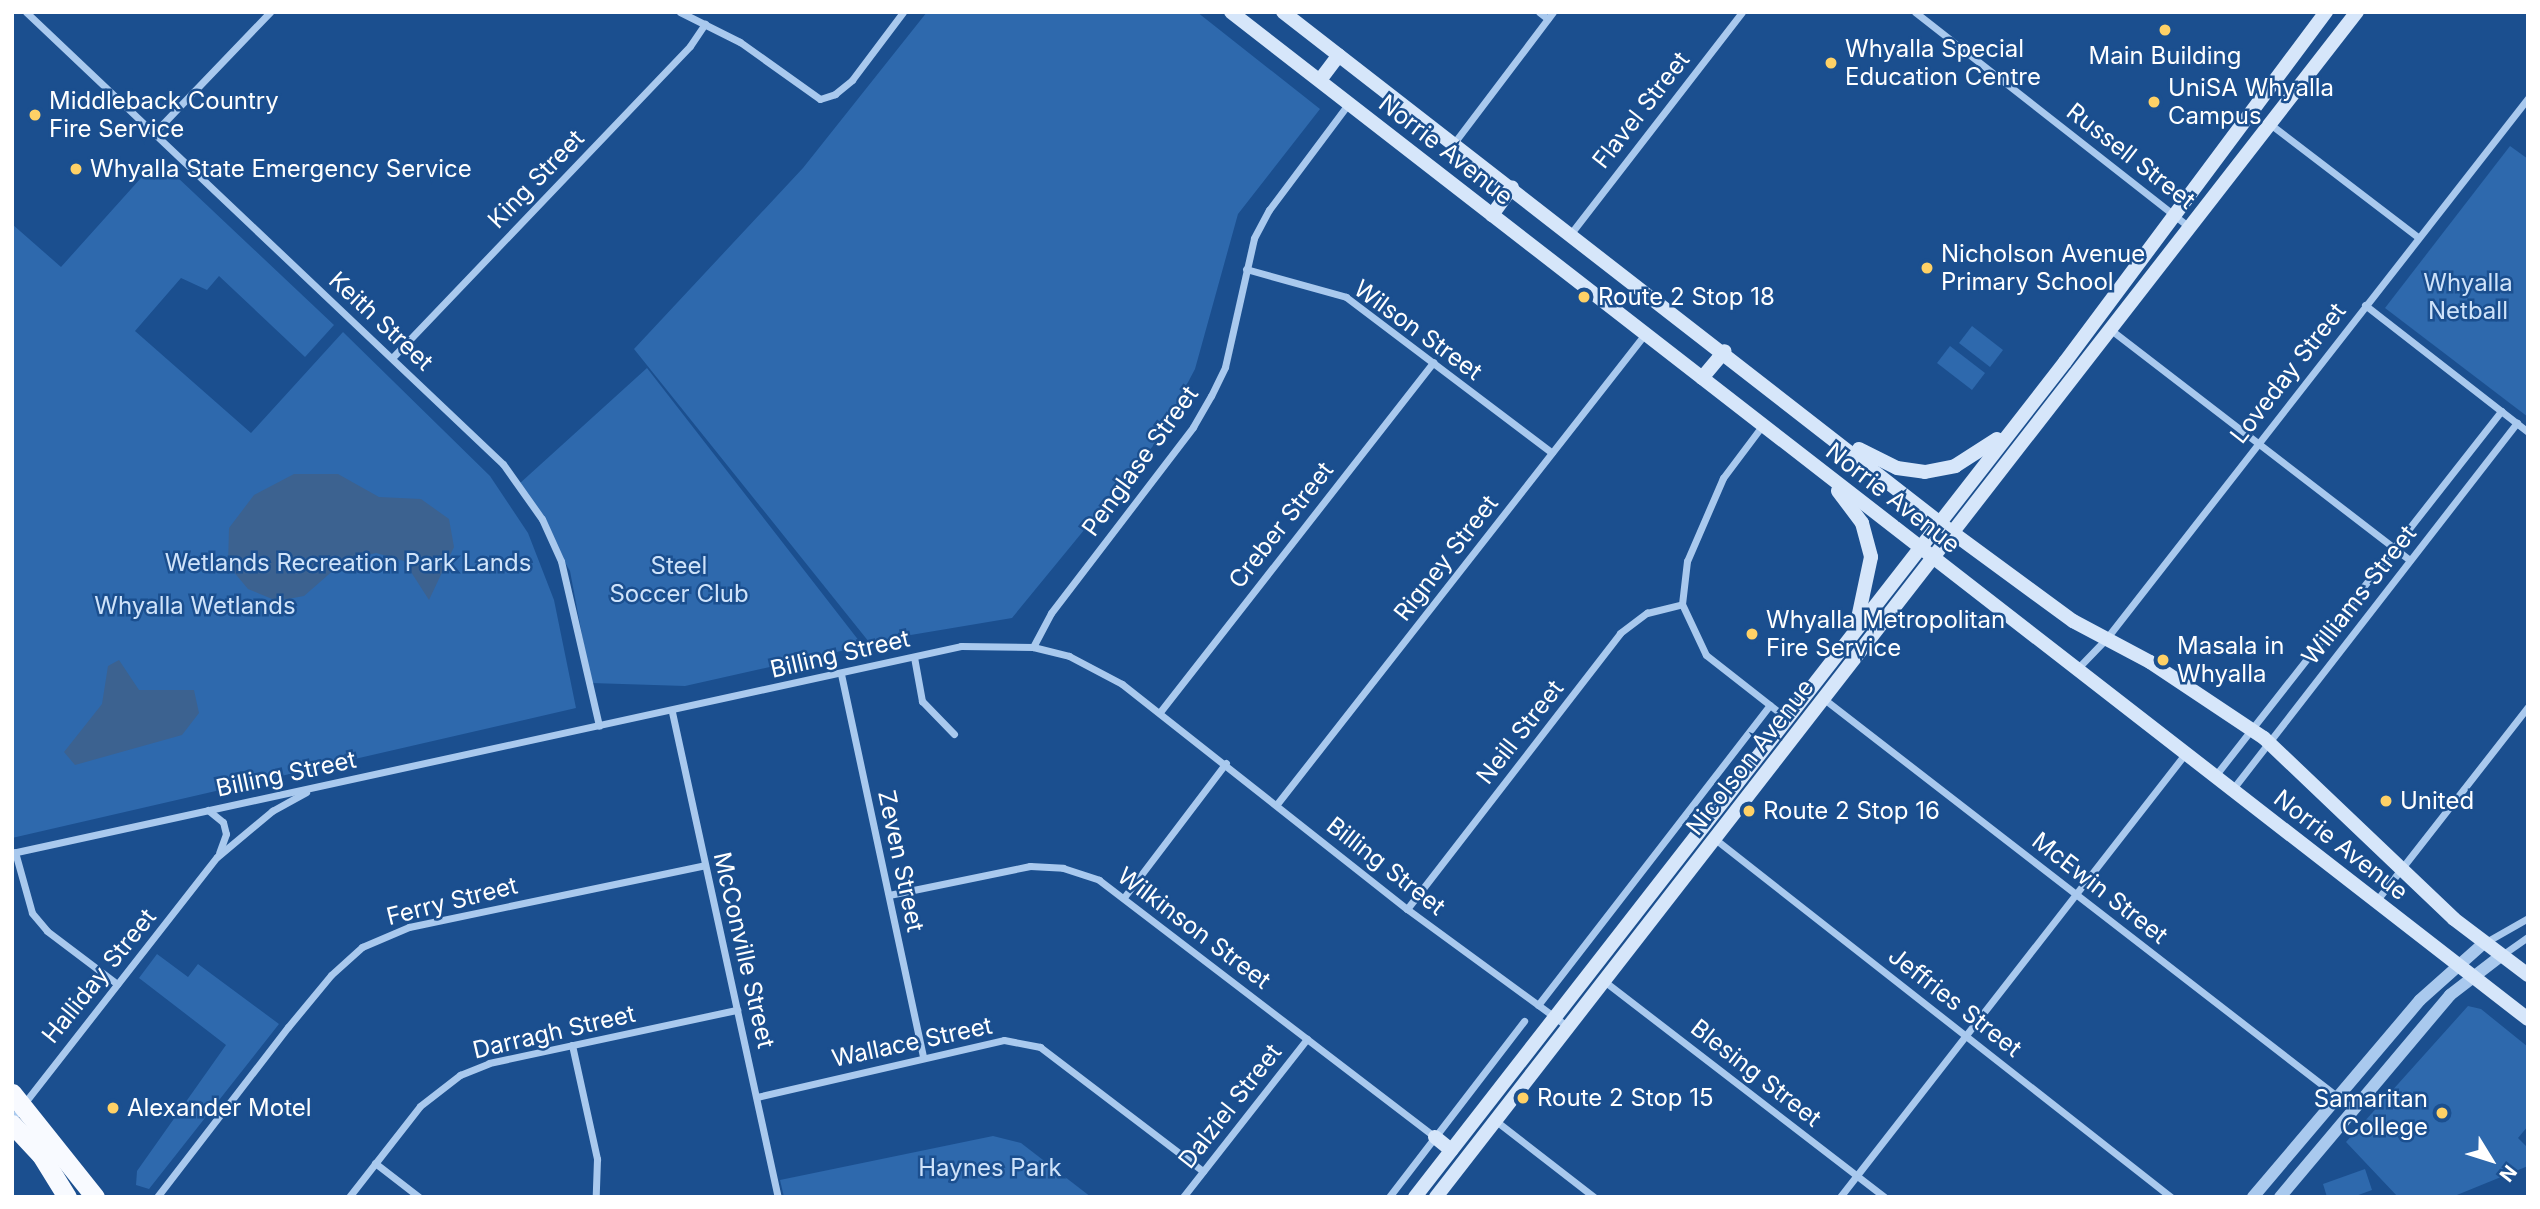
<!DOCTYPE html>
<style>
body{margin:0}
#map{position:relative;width:2540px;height:1209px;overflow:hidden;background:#1b4f8f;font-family:Inter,sans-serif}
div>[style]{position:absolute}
.green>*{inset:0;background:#2e69ad}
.water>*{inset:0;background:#3c6290}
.minor>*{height:7px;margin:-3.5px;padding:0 3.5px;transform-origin:3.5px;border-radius:3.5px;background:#a9c9ee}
.tertiary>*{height:12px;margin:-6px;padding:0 6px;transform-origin:6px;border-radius:6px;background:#a9c9ee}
.secondary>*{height:14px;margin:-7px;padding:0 7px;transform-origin:7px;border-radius:7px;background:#d6e6fa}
.trunk>*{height:19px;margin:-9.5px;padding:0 9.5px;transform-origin:9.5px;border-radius:9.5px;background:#f8faff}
.dots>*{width:19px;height:19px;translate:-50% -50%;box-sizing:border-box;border:4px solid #1b4f8f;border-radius:50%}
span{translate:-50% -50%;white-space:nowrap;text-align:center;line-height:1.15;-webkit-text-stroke:5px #1b4f8f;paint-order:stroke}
.poi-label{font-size:24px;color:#fff}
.left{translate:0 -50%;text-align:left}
.right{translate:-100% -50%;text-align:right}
.street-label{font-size:24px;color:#fff}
.park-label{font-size:24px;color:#cfe3fa}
.frame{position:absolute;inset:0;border:14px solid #fff;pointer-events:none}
.north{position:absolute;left:2456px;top:1125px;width:70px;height:70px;-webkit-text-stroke:5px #1b4f8f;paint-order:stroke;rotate:128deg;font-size:19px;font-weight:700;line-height:28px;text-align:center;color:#fff}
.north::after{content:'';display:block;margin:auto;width:24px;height:32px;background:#fff;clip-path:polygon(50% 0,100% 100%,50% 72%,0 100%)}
</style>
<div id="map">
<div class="green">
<i style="clip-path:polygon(927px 12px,1197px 12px,1320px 109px,1238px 214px,1195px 369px,1157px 441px,1012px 618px,869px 642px,634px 349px,803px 168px)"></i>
<i style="clip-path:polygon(2510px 146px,2528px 159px,2528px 417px,2385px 308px)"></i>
<i style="clip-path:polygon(158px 159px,334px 325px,305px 357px,219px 276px,207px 290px,181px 278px,135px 331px,251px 433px,343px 332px,490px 476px,528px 533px,554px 600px,576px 708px,12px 838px,12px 224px,61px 267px)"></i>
<i style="clip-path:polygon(1972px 326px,2003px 350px,1990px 367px,1959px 343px)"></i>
<i style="clip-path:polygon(1950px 346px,1985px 373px,1972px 390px,1937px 363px)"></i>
<i style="clip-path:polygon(647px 368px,863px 646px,685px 686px,591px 683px,570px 571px,519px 484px)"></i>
<i style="clip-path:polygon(157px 954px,188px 977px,198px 964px,279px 1024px,149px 1189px,136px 1185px,137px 1171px,226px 1045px,139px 978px)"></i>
<i style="clip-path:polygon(2468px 1006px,2481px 1009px,2528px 1047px,2528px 1126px,2518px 1138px,2528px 1148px,2528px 1166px,2452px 1197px,2398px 1197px,2346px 1142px)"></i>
<i style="clip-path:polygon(993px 1136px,1021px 1143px,1091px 1197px,784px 1197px,780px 1180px)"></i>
<i style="clip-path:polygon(2365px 1169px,2372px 1190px,2353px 1197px,2327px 1197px,2323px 1184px)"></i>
</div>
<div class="water">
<i style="clip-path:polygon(294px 474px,338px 474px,379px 497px,421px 499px,449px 519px,454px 547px,429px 600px,404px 561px,376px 553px,344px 561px,304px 596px,277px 601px,248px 589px,228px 565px,229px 528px,254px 495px)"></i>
<i style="clip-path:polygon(119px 660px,139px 690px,194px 690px,199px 713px,182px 735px,75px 765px,64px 752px,102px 704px,108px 666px)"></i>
</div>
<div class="minor">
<i style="left:26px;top:12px;width:657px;rotate:43.46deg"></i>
<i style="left:503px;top:464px;width:67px;rotate:54.7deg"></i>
<i style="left:542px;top:519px;width:46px;rotate:65.7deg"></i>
<i style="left:561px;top:561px;width:169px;rotate:77deg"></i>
<i style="left:680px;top:12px;width:67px;rotate:26.6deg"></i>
<i style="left:740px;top:42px;width:98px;rotate:35.5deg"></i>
<i style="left:820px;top:99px;width:16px;rotate:-18deg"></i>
<i style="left:835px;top:94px;width:22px;rotate:-39deg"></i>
<i style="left:852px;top:80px;width:85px;rotate:-53.1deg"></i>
<i style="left:1539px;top:12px;width:11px;rotate:38deg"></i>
<i style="left:1915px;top:12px;width:348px;rotate:38.1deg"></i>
<i style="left:2270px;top:124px;width:186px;rotate:37.4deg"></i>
<i style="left:154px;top:133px;width:168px;rotate:-46.2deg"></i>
<i style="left:1454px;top:143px;width:164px;rotate:-52.9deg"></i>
<i style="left:1572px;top:232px;width:278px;rotate:-52.3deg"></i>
<i style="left:1246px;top:269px;width:104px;rotate:15.6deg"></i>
<i style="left:1346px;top:297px;width:258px;rotate:37.1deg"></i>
<i style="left:2365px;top:305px;width:207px;rotate:37.9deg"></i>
<i style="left:2111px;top:330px;width:377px;rotate:37.6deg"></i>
<i style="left:392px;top:358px;width:431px;rotate:-46.3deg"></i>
<i style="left:690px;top:46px;width:27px;rotate:-56deg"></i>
<i style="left:1762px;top:426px;width:65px;rotate:126.9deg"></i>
<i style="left:1723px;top:478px;width:90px;rotate:113.4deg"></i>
<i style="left:1687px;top:561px;width:43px;rotate:96.6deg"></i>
<i style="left:1682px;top:604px;width:56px;rotate:64.8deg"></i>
<i style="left:1706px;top:655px;width:105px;rotate:38.1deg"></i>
<i style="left:1033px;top:647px;width:38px;rotate:-62deg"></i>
<i style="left:1051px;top:613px;width:234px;rotate:-52.6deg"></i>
<i style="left:1193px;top:427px;width:36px;rotate:-60deg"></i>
<i style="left:1211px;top:396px;width:32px;rotate:-64deg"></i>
<i style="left:1225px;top:367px;width:132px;rotate:-77.3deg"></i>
<i style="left:1254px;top:238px;width:32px;rotate:-62deg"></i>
<i style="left:1269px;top:210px;width:134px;rotate:-53.2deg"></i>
<i style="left:914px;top:657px;width:45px;rotate:79.7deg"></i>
<i style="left:922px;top:701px;width:46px;rotate:45.9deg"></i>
<i style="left:2077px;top:669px;width:42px;rotate:-46deg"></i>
<i style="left:2106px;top:639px;width:686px;rotate:-52.04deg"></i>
<i style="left:841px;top:674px;width:391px;rotate:77.9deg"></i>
<i style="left:1824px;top:699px;width:668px;rotate:37.76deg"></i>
<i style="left:672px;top:712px;width:496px;rotate:77.7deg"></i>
<i style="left:1160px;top:712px;width:444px;rotate:-52deg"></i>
<i style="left:2215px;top:776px;width:464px;rotate:-51.9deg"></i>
<i style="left:2232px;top:790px;width:465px;rotate:-52.2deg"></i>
<i style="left:1277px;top:804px;width:597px;rotate:-51.94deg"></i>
<i style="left:208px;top:810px;width:19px;rotate:39deg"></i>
<i style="left:223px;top:822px;width:12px;rotate:76deg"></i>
<i style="left:226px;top:834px;width:20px;rotate:110deg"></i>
<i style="left:1715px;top:839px;width:580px;rotate:38.14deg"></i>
<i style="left:15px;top:852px;width:63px;rotate:74.4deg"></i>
<i style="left:32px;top:913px;width:23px;rotate:50deg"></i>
<i style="left:47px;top:931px;width:88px;rotate:37.1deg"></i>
<i style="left:12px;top:853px;width:971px;rotate:-12.3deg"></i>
<i style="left:961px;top:646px;width:72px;rotate:0.8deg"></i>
<i style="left:1033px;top:647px;width:37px;rotate:14deg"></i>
<i style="left:1069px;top:656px;width:60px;rotate:27.8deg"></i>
<i style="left:1122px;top:684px;width:363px;rotate:38.3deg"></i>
<i style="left:1407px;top:909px;width:200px;rotate:36.2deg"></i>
<i style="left:889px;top:895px;width:144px;rotate:-11.6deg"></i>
<i style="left:1030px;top:866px;width:33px;rotate:3deg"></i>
<i style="left:1063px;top:868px;width:38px;rotate:18deg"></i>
<i style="left:1099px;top:880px;width:423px;rotate:37.4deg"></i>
<i style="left:1125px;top:896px;width:167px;rotate:-52.8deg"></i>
<i style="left:2377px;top:900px;width:245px;rotate:-52deg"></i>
<i style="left:1407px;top:909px;width:349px;rotate:-52.3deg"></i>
<i style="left:1620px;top:633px;width:34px;rotate:-37deg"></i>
<i style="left:1647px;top:613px;width:36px;rotate:-14deg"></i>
<i style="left:2486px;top:942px;width:48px;rotate:-29.7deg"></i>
<i style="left:2502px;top:955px;width:32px;rotate:-35deg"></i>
<i style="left:1604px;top:981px;width:354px;rotate:37.6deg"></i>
<i style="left:1538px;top:1005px;width:379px;rotate:-52.3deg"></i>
<i style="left:572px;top:1045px;width:117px;rotate:77.6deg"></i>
<i style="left:597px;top:1159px;width:38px;rotate:92deg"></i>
<i style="left:757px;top:1097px;width:253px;rotate:-13deg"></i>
<i style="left:1004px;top:1040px;width:37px;rotate:11deg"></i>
<i style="left:1040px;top:1047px;width:205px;rotate:37.3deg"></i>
<i style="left:12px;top:1119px;width:333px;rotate:-52deg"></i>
<i style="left:217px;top:857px;width:72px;rotate:-39.9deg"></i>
<i style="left:272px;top:811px;width:39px;rotate:-29deg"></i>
<i style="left:1496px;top:1121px;width:124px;rotate:37.8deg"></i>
<i style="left:375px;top:1163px;width:56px;rotate:37.7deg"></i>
<i style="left:157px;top:1197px;width:215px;rotate:-52.4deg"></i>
<i style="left:288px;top:1027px;width:67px;rotate:-50.4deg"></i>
<i style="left:331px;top:975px;width:42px;rotate:-42.1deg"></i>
<i style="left:362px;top:947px;width:51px;rotate:-23.1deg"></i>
<i style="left:409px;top:927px;width:302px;rotate:-11.8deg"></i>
<i style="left:349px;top:1197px;width:115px;rotate:-52deg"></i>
<i style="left:420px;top:1106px;width:51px;rotate:-37.8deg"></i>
<i style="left:460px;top:1075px;width:31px;rotate:-22deg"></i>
<i style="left:489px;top:1063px;width:254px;rotate:-12.1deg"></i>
<i style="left:1183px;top:1197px;width:201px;rotate:-51.9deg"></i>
<i style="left:1389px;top:1197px;width:222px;rotate:-52.5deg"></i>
<i style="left:1840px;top:1197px;width:561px;rotate:-52.09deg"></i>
</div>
<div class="tertiary">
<i style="left:2253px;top:1197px;width:258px;rotate:-49.7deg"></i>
<i style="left:2420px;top:1000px;width:87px;rotate:-41.7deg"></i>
<i style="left:2280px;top:1197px;width:264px;rotate:-49.9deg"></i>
<i style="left:2450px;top:995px;width:66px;rotate:-37.6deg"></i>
</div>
<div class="secondary">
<i style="left:1231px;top:12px;width:1642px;rotate:37.83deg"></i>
<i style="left:1283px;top:12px;width:849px;rotate:37.87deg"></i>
<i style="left:1953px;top:533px;width:149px;rotate:36.3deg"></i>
<i style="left:2073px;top:621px;width:87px;rotate:28deg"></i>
<i style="left:2150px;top:662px;width:137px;rotate:33.7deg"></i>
<i style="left:2264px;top:738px;width:262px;rotate:43.6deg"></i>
<i style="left:2454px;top:919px;width:93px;rotate:37.1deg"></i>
<i style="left:1320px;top:80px;width:31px;rotate:-53deg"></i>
<i style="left:1492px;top:215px;width:34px;rotate:-54deg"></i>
<i style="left:1702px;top:378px;width:35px;rotate:-50deg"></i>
<i style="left:1859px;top:449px;width:42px;rotate:26.6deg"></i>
<i style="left:1897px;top:468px;width:28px;rotate:8deg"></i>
<i style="left:1925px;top:472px;width:31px;rotate:-11deg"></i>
<i style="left:1955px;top:466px;width:50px;rotate:-32.7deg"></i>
<i style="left:1838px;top:491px;width:40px;rotate:53deg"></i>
<i style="left:1862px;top:523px;width:35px;rotate:75deg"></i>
<i style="left:1871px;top:557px;width:62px;rotate:102deg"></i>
<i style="left:1435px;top:1137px;width:21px;rotate:39deg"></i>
<i style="left:1415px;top:1197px;width:1058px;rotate:-52.1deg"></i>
<i style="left:2065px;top:362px;width:437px;rotate:-53.3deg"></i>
<i style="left:1436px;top:1197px;width:1501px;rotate:-52.15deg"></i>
</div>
<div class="trunk">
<i style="left:12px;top:1093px;width:133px;rotate:51.4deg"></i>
<i style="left:12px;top:1124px;width:42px;rotate:46.9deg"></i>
<i style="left:41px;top:1155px;width:49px;rotate:58.2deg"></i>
</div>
<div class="dots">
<i style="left:2165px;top:30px;background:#ffd166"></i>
<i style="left:1831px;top:63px;background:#ffd166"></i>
<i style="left:2154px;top:102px;background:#ffd166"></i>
<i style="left:35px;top:115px;background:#ffd166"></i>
<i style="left:76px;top:169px;background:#ffd166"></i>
<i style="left:1927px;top:268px;background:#ffd166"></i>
<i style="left:1584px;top:297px;background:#ffd166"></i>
<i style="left:1752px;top:634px;background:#ffd166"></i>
<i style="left:2163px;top:660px;background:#ffd166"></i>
<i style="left:2386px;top:801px;background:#ffd166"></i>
<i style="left:1749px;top:811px;background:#ffd166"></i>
<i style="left:1523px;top:1098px;background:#ffd166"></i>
<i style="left:113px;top:1108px;background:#ffd166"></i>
<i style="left:2442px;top:1113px;background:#ffd166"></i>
</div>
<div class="poi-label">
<span class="left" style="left:1845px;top:63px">Whyalla Special<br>Education Centre</span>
<span style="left:2165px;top:56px">Main Building</span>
<span class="left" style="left:2168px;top:102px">UniSA Whyalla<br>Campus</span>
<span class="left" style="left:49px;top:115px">Middleback Country<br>Fire Service</span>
<span class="left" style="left:90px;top:169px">Whyalla State Emergency Service</span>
<span class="left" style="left:1941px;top:268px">Nicholson Avenue<br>Primary School</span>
<span class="left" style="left:1598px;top:297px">Route 2 Stop 18</span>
<span class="left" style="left:1766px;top:634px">Whyalla Metropolitan<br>Fire Service</span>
<span class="left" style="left:2177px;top:660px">Masala in<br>Whyalla</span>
<span class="left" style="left:2400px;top:801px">United</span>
<span class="left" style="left:1763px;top:811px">Route 2 Stop 16</span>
<span class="left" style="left:1537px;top:1098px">Route 2 Stop 15</span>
<span class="right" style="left:2428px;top:1113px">Samaritan<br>College</span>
<span class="left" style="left:127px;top:1108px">Alexander Motel</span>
</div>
<div class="street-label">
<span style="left:1641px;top:110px;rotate:-52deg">Flavel Street</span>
<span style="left:1446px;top:150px;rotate:38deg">Norrie Avenue</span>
<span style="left:2131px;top:156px;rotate:38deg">Russell Street</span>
<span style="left:536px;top:179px;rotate:-46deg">King Street</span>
<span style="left:381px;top:321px;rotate:43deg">Keith Street</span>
<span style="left:1418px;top:330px;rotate:36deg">Wilson Street</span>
<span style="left:2288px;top:373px;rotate:-52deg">Loveday Street</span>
<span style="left:1140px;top:461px;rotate:-54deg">Penglase Street</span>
<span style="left:1893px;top:498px;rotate:38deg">Norrie Avenue</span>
<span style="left:1281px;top:525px;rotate:-52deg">Creber Street</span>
<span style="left:1446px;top:558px;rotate:-52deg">Rigney Street</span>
<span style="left:2359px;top:595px;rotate:-52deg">Williams Street</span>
<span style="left:840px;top:654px;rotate:-13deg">Billing Street</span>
<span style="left:1520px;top:732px;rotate:-52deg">Neill Street</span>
<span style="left:1750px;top:757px;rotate:-52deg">Nicolson Avenue</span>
<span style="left:286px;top:774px;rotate:-12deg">Billing Street</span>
<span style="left:2341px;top:845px;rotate:38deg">Norrie Avenue</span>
<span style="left:901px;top:861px;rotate:78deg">Zeven Street</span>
<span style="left:1386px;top:866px;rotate:38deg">Billing Street</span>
<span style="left:2100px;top:888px;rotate:38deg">McEwin Street</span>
<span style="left:452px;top:901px;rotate:-14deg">Ferry Street</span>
<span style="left:1194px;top:928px;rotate:37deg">Wilkinson Street</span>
<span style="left:744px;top:950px;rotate:77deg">McConville Street</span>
<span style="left:99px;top:976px;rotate:-51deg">Halliday Street</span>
<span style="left:1955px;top:1002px;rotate:38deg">Jeffries Street</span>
<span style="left:554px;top:1032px;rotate:-13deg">Darragh Street</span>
<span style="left:912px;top:1042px;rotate:-12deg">Wallace Street</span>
<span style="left:1756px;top:1073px;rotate:38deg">Blesing Street</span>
<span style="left:1230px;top:1106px;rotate:-52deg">Dalziel Street</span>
</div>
<div class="park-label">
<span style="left:2468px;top:297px">Whyalla<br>Netball</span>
<span style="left:348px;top:563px">Wetlands Recreation Park Lands</span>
<span style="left:679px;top:580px">Steel<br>Soccer Club</span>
<span style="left:195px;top:606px">Whyalla Wetlands</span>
<span style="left:990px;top:1168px">Haynes Park</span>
</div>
<div class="frame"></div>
<div class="north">N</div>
</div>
